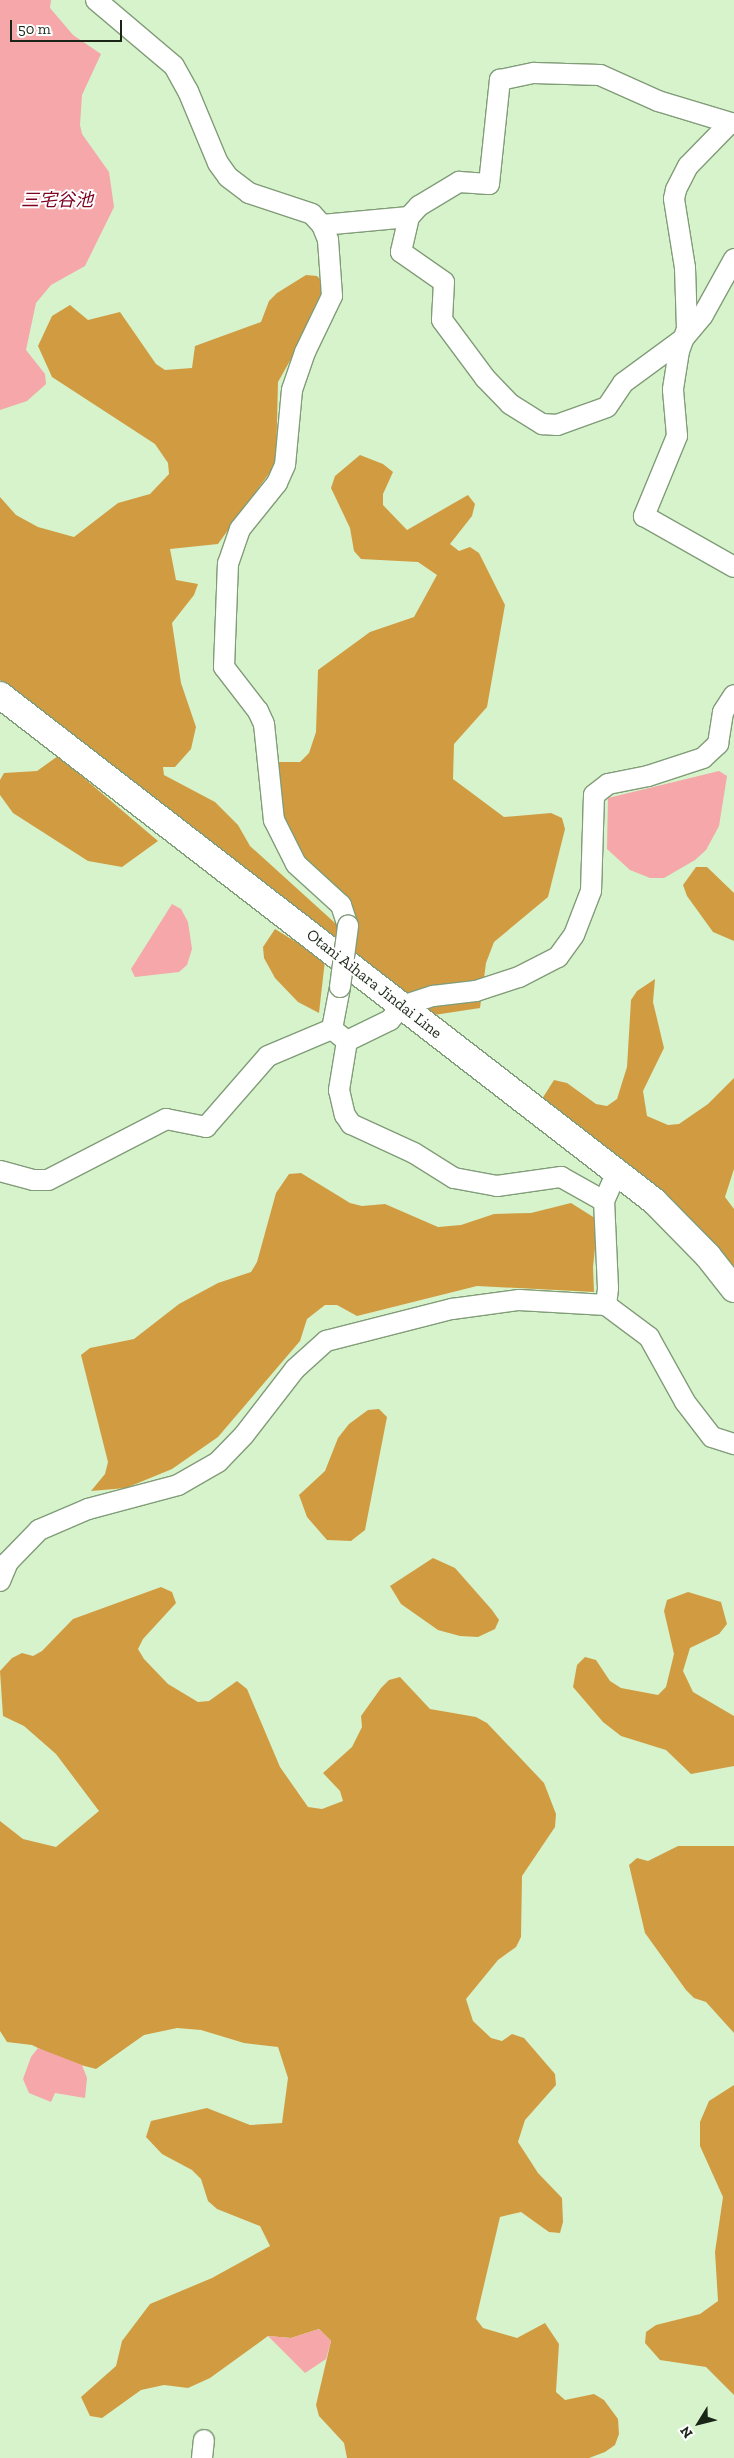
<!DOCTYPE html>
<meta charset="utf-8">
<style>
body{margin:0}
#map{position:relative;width:734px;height:2458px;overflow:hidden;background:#d6f3cc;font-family:"Zilla Slab","Noto Sans JP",serif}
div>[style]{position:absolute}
.forest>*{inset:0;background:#d19c41}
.water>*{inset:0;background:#f5a7a9}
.roads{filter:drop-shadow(1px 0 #819c78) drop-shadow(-1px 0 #819c78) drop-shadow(0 1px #819c78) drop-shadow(0 -1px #819c78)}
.minor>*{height:20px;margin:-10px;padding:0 10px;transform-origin:10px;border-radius:10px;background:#fff}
.major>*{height:26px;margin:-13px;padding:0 13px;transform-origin:13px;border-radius:13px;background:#fff}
.bridges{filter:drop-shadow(1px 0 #819c78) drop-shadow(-1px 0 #819c78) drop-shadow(0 1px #819c78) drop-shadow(0 -1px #819c78)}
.minor-bridge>*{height:20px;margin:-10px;padding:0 10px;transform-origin:10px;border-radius:10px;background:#fff}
span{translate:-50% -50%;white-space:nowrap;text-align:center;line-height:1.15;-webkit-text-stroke:4px #fff;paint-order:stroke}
.street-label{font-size:16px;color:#1a2517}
.water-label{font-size:18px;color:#7c0121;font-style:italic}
.north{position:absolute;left:674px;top:2398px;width:50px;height:50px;-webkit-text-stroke:4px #fff;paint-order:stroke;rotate:234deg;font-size:14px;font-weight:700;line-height:20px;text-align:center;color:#1a2517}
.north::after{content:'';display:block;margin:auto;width:18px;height:22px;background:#1a2517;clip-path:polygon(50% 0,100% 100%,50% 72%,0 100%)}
.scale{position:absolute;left:10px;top:20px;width:112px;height:22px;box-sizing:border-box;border:2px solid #1a2517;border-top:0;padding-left:6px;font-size:15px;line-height:18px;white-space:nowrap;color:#1a2517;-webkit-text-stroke:4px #fff;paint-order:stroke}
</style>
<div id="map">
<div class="forest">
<i style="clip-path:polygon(306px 275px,317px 276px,325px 285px,326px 297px,278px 382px,276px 464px,218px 544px,170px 549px,176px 580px,198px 584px,194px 595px,172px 623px,181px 683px,196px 727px,191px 749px,175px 767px,163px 767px,164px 775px,215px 802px,238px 825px,250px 846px,335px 923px,337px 889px,300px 858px,280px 829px,278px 762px,300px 762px,309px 753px,316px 732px,318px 670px,370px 632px,414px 617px,437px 575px,418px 562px,361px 559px,354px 551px,350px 528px,331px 488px,335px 476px,360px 455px,383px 464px,393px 472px,383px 494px,383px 505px,407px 530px,468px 495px,475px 504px,472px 516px,450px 544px,459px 551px,470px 547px,479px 553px,505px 605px,487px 707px,454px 744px,453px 779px,504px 817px,551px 813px,562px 818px,565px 829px,548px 897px,494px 942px,486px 963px,480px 1008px,434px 1015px,0 680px,0 497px,16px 515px,38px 527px,74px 537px,118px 503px,150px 494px,169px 474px,168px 463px,155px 444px,52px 377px,38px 346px,52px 316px,70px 305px,88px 320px,120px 312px,156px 364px,165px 370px,192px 368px,195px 346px,261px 322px,269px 301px,277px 293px)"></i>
<i style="clip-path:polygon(58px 756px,158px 841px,122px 867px,88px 861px,13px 813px,0 795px,0 780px,4px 773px,37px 771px)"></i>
<i style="clip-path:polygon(696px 867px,707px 867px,734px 893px,734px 941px,713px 932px,687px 896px,683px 885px)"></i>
<i style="clip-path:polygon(275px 929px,325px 960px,319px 1013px,298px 1002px,275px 978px,264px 958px,263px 947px)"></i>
<i style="clip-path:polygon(655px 979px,653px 1002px,664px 1048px,643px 1091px,647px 1116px,668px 1125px,679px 1124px,708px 1104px,734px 1078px,734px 1169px,725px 1197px,734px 1209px,734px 1274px,542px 1099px,554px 1080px,567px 1083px,596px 1104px,607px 1106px,617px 1099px,627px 1067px,631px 1000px,637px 991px)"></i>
<i style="clip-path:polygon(301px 1173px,350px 1203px,362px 1206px,385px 1204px,438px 1227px,461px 1225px,494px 1214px,531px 1213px,571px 1203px,598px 1220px,593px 1267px,594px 1292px,477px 1286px,357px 1316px,337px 1305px,325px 1305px,307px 1319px,300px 1341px,218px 1437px,172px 1469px,126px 1488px,91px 1491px,105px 1474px,108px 1462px,81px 1355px,90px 1348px,134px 1339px,179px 1304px,218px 1283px,251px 1272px,257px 1262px,276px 1193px,289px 1174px)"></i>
<i style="clip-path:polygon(379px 1409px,387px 1417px,365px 1530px,351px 1541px,327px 1540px,307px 1517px,299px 1495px,325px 1471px,338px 1438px,349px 1424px,368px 1410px)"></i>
<i style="clip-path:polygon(433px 1558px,455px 1568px,492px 1610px,499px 1620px,495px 1629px,478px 1637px,460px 1636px,438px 1630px,401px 1604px,390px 1586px)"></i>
<i style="clip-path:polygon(161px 1587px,172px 1592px,176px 1603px,143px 1639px,138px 1649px,144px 1659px,168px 1684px,198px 1702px,209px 1701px,237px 1681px,247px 1689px,280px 1767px,308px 1807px,322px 1809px,343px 1801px,340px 1791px,323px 1773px,352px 1747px,362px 1727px,361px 1716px,381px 1688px,389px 1680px,400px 1677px,430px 1709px,476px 1717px,487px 1723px,544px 1783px,556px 1814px,555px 1827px,522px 1876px,521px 1937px,516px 1947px,498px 1960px,466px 1999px,473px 2021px,491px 2038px,502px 2041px,512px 2034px,524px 2038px,555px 2074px,556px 2085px,525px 2120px,518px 2142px,538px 2173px,562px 2198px,563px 2222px,560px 2233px,549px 2232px,521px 2212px,500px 2217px,476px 2319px,483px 2328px,517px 2338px,545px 2323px,559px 2344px,556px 2392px,565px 2400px,594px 2394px,604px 2400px,618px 2419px,619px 2434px,615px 2445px,605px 2452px,589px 2458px,347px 2458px,344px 2443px,319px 2416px,316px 2405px,331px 2341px,319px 2329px,291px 2338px,268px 2336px,210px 2378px,188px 2388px,164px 2385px,141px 2390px,102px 2418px,90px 2416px,81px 2397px,116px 2366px,122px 2341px,150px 2304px,212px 2278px,270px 2246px,260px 2226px,217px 2209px,208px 2201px,201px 2179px,192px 2170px,162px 2154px,146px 2137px,151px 2121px,207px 2108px,250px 2125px,282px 2123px,288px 2078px,278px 2047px,244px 2043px,201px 2030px,177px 2028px,144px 2035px,96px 2069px,62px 2060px,32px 2045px,7px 2042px,0 2031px,0 1821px,23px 1839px,56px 1847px,99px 1811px,56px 1754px,24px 1726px,3px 1716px,0 1671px,12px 1658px,22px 1653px,33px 1656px,42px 1651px,73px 1619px)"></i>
<i style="clip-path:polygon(688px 1592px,721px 1602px,727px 1624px,719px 1634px,690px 1648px,683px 1671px,693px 1692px,734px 1716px,734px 1766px,691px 1774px,666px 1750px,621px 1736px,603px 1722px,573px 1687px,577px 1665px,585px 1657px,596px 1660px,610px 1681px,621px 1688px,658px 1695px,666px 1687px,674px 1654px,664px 1611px,667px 1600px)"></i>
<i style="clip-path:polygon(678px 1846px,734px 1846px,734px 2033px,706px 2002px,694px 1998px,686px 1990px,645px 1933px,629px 1865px,637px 1858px,648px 1861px)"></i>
<i style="clip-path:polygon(734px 2085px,734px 2395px,706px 2367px,660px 2360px,645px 2343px,646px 2332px,656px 2325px,700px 2314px,718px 2301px,715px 2252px,723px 2197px,700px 2146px,700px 2122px,709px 2101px)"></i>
</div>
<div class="water">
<i style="clip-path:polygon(0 0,51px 0,50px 8px,73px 35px,101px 54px,82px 95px,80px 125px,82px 134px,109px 172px,114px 207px,85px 266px,51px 285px,36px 303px,26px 350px,45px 374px,46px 384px,27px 401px,0 410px)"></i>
<i style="clip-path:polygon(719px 771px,727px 776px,719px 826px,706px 850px,695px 860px,664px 878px,650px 878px,630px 870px,607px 849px,608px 798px)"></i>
<i style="clip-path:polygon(172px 904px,181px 909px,188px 922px,192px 949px,187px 965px,179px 972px,135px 977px,131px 969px)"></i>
<i style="clip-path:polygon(38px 2048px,82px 2065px,87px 2078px,85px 2098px,55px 2093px,51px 2102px,29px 2093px,23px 2079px,31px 2057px)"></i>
<i style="clip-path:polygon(319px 2329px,331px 2341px,326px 2359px,305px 2373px,268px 2336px,291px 2338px)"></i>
</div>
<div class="roads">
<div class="minor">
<i style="left:96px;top:0;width:102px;rotate:40.2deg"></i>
<i style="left:174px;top:66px;width:29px;rotate:61deg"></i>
<i style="left:188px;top:91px;width:78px;rotate:67.4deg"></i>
<i style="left:218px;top:163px;width:17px;rotate:54deg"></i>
<i style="left:228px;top:177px;width:26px;rotate:37deg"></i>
<i style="left:249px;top:193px;width:66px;rotate:18.4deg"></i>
<i style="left:312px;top:214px;width:15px;rotate:48deg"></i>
<i style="left:322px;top:225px;width:16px;rotate:68deg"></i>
<i style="left:328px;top:240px;width:56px;rotate:85.9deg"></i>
<i style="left:332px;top:296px;width:62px;rotate:115.7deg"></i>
<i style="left:305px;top:352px;width:40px;rotate:108.9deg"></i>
<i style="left:292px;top:390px;width:75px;rotate:95.3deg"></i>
<i style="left:285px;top:465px;width:20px;rotate:114deg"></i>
<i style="left:277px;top:483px;width:59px;rotate:128.8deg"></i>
<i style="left:240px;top:529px;width:36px;rotate:109deg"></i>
<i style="left:228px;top:563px;width:104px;rotate:92.2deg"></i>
<i style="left:224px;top:667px;width:56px;rotate:52.3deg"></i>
<i style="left:258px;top:711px;width:14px;rotate:65deg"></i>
<i style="left:264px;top:724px;width:97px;rotate:84.1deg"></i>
<i style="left:274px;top:820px;width:49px;rotate:63.4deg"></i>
<i style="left:296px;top:864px;width:61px;rotate:42.3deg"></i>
<i style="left:341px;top:905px;width:22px;rotate:72deg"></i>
<i style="left:730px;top:123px;width:60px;rotate:134.3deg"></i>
<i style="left:688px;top:166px;width:27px;rotate:117deg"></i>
<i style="left:676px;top:190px;width:9px;rotate:103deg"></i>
<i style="left:674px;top:199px;width:70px;rotate:80.9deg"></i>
<i style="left:685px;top:268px;width:61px;rotate:88.1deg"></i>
<i style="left:687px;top:329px;width:23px;rotate:110deg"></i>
<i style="left:679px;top:351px;width:39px;rotate:99deg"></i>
<i style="left:673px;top:390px;width:46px;rotate:85deg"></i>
<i style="left:677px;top:436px;width:87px;rotate:112.4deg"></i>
<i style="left:644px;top:516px;width:103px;rotate:29.5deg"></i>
<i style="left:409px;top:217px;width:36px;rotate:103deg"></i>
<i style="left:401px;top:252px;width:52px;rotate:34.9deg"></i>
<i style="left:444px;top:282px;width:38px;rotate:93deg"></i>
<i style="left:442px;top:320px;width:72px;rotate:53.4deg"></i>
<i style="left:485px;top:378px;width:36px;rotate:46deg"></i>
<i style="left:510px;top:404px;width:38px;rotate:32deg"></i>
<i style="left:542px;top:424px;width:15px;rotate:4deg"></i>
<i style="left:557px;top:425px;width:53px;rotate:-19.8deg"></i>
<i style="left:607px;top:407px;width:29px;rotate:-56deg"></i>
<i style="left:623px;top:383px;width:74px;rotate:-36.3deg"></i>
<i style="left:683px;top:339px;width:31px;rotate:-50deg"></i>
<i style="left:703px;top:315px;width:64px;rotate:-61deg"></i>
<i style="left:322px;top:225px;width:87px;rotate:-5.3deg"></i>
<i style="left:409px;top:217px;width:15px;rotate:-48deg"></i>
<i style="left:419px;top:206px;width:47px;rotate:-31deg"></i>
<i style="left:459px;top:182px;width:30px;rotate:4deg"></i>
<i style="left:489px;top:184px;width:105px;rotate:-84deg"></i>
<i style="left:500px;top:80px;width:35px;rotate:-12deg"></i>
<i style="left:534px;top:73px;width:66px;rotate:1.7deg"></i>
<i style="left:600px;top:75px;width:64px;rotate:24.1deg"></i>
<i style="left:658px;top:101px;width:79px;rotate:16.8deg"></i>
<i style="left:332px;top:1029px;width:19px;rotate:39deg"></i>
<i style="left:347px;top:1041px;width:48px;rotate:-26deg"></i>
<i style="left:390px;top:1020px;width:18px;rotate:-49deg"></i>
<i style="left:402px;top:1006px;width:33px;rotate:-18deg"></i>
<i style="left:433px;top:996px;width:43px;rotate:-6.6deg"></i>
<i style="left:476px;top:991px;width:45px;rotate:-18deg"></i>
<i style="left:519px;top:977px;width:44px;rotate:-27.1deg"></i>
<i style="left:558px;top:957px;width:27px;rotate:-54deg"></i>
<i style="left:574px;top:935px;width:47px;rotate:-68.9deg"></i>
<i style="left:591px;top:891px;width:96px;rotate:-88.2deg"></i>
<i style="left:594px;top:795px;width:18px;rotate:-38deg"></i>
<i style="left:608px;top:784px;width:41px;rotate:-11.3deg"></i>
<i style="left:648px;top:776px;width:58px;rotate:-18.1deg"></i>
<i style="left:703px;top:758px;width:21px;rotate:-43deg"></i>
<i style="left:718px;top:744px;width:32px;rotate:-81deg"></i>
<i style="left:723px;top:712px;width:20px;rotate:-57deg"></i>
<i style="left:332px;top:1029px;width:43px;rotate:-79.2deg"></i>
<i style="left:347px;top:1041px;width:50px;rotate:99.3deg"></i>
<i style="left:339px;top:1090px;width:26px;rotate:77deg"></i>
<i style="left:345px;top:1115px;width:11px;rotate:56deg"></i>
<i style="left:351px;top:1124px;width:69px;rotate:24.7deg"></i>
<i style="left:414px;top:1153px;width:47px;rotate:32deg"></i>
<i style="left:454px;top:1178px;width:44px;rotate:10.5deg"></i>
<i style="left:497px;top:1186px;width:65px;rotate:-8deg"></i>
<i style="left:561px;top:1177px;width:49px;rotate:29.2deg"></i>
<i style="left:0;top:1171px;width:34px;rotate:15deg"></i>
<i style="left:33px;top:1180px;width:15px"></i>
<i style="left:48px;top:1180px;width:133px;rotate:-27.3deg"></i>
<i style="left:166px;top:1119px;width:41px;rotate:11.3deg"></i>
<i style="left:206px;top:1127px;width:94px;rotate:-48.9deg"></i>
<i style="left:268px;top:1056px;width:69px;rotate:-22.9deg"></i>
<i style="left:606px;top:1305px;width:17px;rotate:-83deg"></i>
<i style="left:608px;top:1288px;width:87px;rotate:-92.6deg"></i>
<i style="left:604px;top:1201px;width:32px;rotate:-66deg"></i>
<i style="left:0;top:1581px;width:21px;rotate:-67deg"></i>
<i style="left:8px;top:1562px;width:45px;rotate:-45.9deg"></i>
<i style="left:39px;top:1530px;width:53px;rotate:-23.2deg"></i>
<i style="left:88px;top:1509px;width:93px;rotate:-14.9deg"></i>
<i style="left:178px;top:1485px;width:46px;rotate:-29.9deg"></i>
<i style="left:218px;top:1462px;width:37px;rotate:-46deg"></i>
<i style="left:244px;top:1435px;width:83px;rotate:-52.3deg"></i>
<i style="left:295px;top:1369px;width:42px;rotate:-42.1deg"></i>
<i style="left:326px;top:1341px;width:130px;rotate:-14.3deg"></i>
<i style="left:452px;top:1309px;width:68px;rotate:-7.7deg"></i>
<i style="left:519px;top:1300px;width:87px;rotate:3.3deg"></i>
<i style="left:606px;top:1305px;width:54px;rotate:36.7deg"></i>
<i style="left:649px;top:1337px;width:74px;rotate:61deg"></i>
<i style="left:685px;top:1402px;width:44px;rotate:52.4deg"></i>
<i style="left:712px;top:1437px;width:23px;rotate:18deg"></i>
<i style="left:202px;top:2458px;width:18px;rotate:-84deg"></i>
</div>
<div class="major">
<i style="left:0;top:695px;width:827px;rotate:37.73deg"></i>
<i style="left:654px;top:1201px;width:77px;rotate:45.5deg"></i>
<i style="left:708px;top:1256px;width:42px;rotate:51.8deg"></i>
</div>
</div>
<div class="bridges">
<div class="minor-bridge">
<i style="left:340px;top:987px;width:62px;rotate:-82.5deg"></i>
</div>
</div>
<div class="street-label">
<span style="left:374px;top:984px;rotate:38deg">Otani Aihara Jindai Line</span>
</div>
<div class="water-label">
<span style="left:57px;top:200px">三宅谷池</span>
</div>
<div class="north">N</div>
<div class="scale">50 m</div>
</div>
